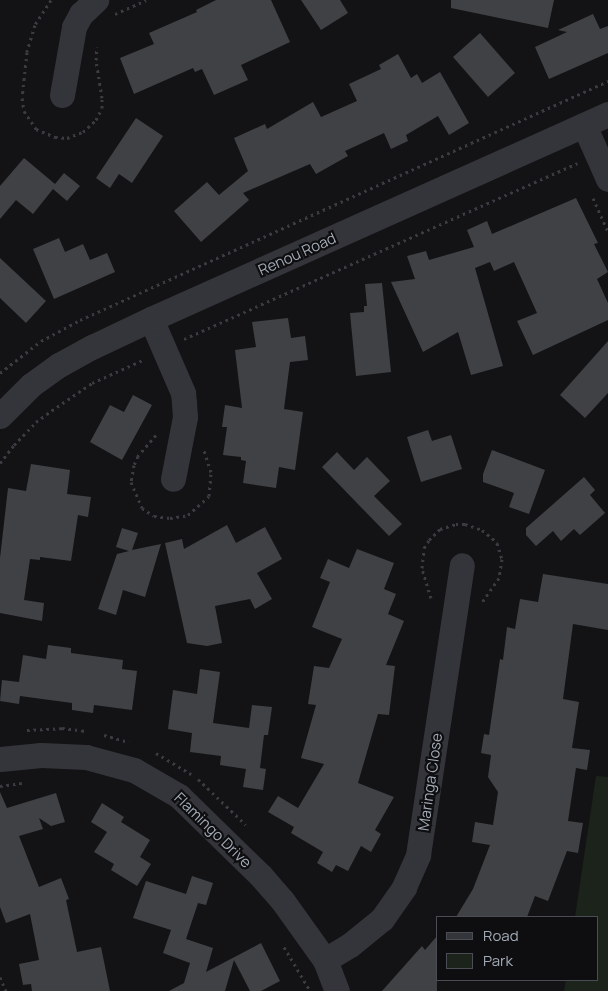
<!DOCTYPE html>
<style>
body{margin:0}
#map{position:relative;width:608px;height:991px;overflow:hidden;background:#131315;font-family:Manrope,sans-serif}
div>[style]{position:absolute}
.green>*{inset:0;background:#1b231b}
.building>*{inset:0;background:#3f4145}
.path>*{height:3px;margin-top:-1.5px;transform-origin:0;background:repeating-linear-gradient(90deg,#3a3c42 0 2.5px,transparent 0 6.5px)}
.street>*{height:25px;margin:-12.5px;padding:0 12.5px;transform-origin:12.5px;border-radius:12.5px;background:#34353a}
span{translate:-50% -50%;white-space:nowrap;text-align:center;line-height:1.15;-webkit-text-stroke:4.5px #0e0e10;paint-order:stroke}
.street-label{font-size:15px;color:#a3abb7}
.legend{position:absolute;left:436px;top:916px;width:162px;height:65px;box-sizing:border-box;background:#0e0e10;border:1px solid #4a4d53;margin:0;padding:6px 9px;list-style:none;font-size:15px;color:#a3abb7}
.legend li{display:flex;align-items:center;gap:10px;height:25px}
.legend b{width:25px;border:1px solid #4a4d53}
</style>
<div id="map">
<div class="green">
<i style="clip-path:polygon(596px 776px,608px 777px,608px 991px,564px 991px,566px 980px,597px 980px,597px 917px,575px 917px)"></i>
</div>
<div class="building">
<i style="clip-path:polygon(216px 0,271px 0,290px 42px,241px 65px,248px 80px,214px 95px,202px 69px,195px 72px,193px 68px,134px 94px,120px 58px,154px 44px,149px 33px,197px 12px,196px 10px)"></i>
<i style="clip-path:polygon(301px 0,340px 0,348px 13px,321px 30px)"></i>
<i style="clip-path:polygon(451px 0,554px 0,548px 28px,451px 8px)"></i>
<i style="clip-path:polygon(593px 14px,600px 29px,608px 26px,608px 53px,549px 79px,535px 47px,567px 32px,558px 30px)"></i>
<i style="clip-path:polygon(480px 33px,515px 73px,488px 97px,453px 57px)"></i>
<i style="clip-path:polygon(398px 54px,411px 78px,417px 74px,422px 83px,440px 72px,469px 123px,449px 135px,438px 116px,406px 135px,408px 141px,391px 149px,384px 133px,345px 151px,348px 156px,316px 174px,310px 164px,243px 193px,249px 200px,201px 242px,174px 211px,207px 182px,219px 195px,248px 171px,234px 138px,265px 124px,267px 129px,313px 102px,321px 117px,357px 101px,349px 84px,381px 69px,379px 65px)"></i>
<i style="clip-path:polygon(136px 118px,163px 136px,132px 183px,119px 174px,110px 188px,96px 178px)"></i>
<i style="clip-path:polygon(24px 158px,55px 184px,64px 173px,80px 186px,67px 201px,53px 189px,33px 214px,16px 200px,0 219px,0 186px)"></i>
<i style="clip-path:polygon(576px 198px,598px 243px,594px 244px,608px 272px,597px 279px,608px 303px,608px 320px,533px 355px,517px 321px,537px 313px,514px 262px,494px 271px,490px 262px,475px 268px,503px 366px,471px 375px,458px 332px,423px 352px,391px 282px,415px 279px,407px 256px,426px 251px,429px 260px,474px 247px,467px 230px,487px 221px,492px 234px)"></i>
<i style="clip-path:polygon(59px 238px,65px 252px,83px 244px,90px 260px,107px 253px,115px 272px,54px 299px,33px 249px)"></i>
<i style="clip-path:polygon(0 258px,46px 301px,26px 323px,0 298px)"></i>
<i style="clip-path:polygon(382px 283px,391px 372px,356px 376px,350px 313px,364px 312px,364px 306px,367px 306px,365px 284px)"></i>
<i style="clip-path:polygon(288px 318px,291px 338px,305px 336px,308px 360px,290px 362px,284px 409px,303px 412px,295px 470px,279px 467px,276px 488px,243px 483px,246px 461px,241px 460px,241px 457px,223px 455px,227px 427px,222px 427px,225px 405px,242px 408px,235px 350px,256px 347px,252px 322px)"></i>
<i style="clip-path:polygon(608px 341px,608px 393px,585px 418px,560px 395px)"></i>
<i style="clip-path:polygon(133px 395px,152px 405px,122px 460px,90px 442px,110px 405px,124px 412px)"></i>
<i style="clip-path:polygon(428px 430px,432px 441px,451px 435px,462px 469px,421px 482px,407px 437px)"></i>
<i style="clip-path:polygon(492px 450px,545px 470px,529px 514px,509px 507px,514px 493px,483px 482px,483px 474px)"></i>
<i style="clip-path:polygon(337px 452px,354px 470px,367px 457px,390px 481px,374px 496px,402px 524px,389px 536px,322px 467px)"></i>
<i style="clip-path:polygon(31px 464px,70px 470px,67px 494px,91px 497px,88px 517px,78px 515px,71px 561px,40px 557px,40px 560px,30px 559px,24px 600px,44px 603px,42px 621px,0 613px,0 558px,8px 488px,26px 491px)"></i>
<i style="clip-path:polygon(584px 477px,595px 490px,590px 495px,605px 513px,580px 535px,574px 529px,561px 541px,553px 531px,536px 546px,526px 535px,526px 528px)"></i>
<i style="clip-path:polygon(227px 525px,236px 543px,265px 527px,282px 559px,257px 573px,272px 599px,255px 609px,250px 599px,215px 606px,222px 643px,207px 646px,187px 643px,165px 543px,182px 539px,184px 549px)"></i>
<i style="clip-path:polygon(122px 528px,138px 533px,132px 550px,161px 544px,145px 597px,123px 590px,116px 615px,98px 609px,117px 554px,129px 551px,116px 547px)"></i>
<i style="clip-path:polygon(357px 549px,394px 563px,384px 589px,396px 594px,388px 614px,404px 621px,386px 665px,395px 666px,389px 715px,378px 714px,358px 783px,394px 797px,375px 830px,381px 834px,371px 852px,361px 846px,348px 871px,336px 865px,332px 872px,317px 863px,323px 852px,291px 833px,294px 827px,268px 812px,278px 796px,298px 808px,324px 764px,301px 758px,316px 705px,308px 704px,314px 666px,329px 668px,342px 639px,312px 627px,330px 582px,320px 578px,328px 559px,349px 568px)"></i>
<i style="clip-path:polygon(543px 574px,608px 584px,608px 630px,573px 624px,563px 699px,579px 702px,572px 748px,590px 750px,587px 770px,576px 768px,568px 821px,583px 823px,578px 853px,567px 851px,548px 901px,535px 896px,527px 917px,456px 917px,473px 889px,490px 845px,472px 842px,475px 822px,493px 825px,498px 792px,488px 777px,491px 755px,481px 753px,484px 734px,489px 735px,500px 659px,503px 660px,507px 627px,515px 629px,520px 599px,538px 602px)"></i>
<i style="clip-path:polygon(48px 645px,71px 648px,71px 653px,123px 660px,122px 669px,137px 671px,132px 710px,94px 705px,93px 713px,72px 710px,72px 703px,20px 696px,19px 704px,0 701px,2px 680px,19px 682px,23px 655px,46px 659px)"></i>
<i style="clip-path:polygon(200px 669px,220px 672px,213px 723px,249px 728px,252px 705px,272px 707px,268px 735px,264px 735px,260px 768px,266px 769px,263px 790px,243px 787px,246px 769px,220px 765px,221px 756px,190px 752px,192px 733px,168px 729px,173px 690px,197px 694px)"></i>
<i style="clip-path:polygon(0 792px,7px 808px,56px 793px,65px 822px,51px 826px,39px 818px,43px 829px,19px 836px,39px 887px,61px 878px,69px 899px,66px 900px,77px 952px,101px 947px,110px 991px,32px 991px,31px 984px,23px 985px,19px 964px,39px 960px,30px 914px,6px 923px,0 907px)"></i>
<i style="clip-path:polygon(102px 803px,124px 817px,121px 822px,150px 840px,140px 857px,151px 864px,137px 886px,111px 870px,114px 864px,94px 852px,107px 832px,91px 822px)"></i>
<i style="clip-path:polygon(192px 876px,213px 883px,206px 905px,198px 903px,186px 939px,213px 948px,206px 972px,261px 943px,280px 981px,261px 991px,250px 991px,234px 960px,225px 991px,169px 991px,184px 983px,190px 963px,163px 953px,171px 930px,133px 918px,146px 881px,186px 894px)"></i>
<i style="clip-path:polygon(437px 936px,437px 991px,382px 991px,422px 946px,425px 950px)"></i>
</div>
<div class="path">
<i style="left:51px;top:0;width:30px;rotate:123deg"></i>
<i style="left:35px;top:25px;width:28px;rotate:107deg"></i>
<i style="left:27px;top:52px;width:46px;rotate:96.2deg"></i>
<i style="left:22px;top:98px;width:13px;rotate:81deg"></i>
<i style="left:24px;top:111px;width:22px;rotate:56deg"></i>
<i style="left:36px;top:129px;width:21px;rotate:23deg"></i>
<i style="left:55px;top:137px;width:12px;rotate:5deg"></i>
<i style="left:67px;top:138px;width:17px;rotate:-21deg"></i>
<i style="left:83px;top:132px;width:18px;rotate:-43deg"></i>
<i style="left:96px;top:120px;width:13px;rotate:-63deg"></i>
<i style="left:102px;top:108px;width:10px;rotate:-90deg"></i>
<i style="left:102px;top:98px;width:38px;rotate:-99deg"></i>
<i style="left:96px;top:60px;width:13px;rotate:-86deg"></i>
<i style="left:115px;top:14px;width:34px;rotate:-24deg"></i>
<i style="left:593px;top:198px;width:36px;rotate:66deg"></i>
<i style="left:184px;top:339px;width:431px;rotate:-24.1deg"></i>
<i style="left:0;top:373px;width:52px;rotate:-38deg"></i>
<i style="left:41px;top:341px;width:44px;rotate:-28.3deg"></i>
<i style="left:80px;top:320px;width:580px;rotate:-24.35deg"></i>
<i style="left:156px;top:435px;width:28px;rotate:131deg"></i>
<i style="left:138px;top:456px;width:10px;rotate:114deg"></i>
<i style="left:134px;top:465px;width:17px;rotate:100deg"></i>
<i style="left:131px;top:482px;width:28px;rotate:67deg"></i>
<i style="left:142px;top:508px;width:14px;rotate:34deg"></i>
<i style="left:154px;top:516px;width:16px;rotate:7deg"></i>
<i style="left:170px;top:518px;width:18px;rotate:-9deg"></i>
<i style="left:188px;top:515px;width:28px;rotate:-42deg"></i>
<i style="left:209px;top:496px;width:24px;rotate:-85deg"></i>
<i style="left:211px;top:472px;width:23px;rotate:-108deg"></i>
<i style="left:0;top:463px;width:23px;rotate:-52deg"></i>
<i style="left:14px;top:445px;width:32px;rotate:-46deg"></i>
<i style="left:36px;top:422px;width:26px;rotate:-36deg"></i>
<i style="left:57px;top:407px;width:42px;rotate:-34.4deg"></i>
<i style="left:92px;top:383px;width:56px;rotate:-24.3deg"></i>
<i style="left:431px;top:598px;width:31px;rotate:-107deg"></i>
<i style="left:422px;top:568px;width:20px;rotate:-84deg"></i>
<i style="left:424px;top:548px;width:9px;rotate:-58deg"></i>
<i style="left:429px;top:540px;width:16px;rotate:-45deg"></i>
<i style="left:440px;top:529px;width:17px;rotate:-17deg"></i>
<i style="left:456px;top:524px;width:9px"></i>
<i style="left:465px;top:524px;width:18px;rotate:19deg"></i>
<i style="left:482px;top:530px;width:13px;rotate:39deg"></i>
<i style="left:492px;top:538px;width:7px;rotate:45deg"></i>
<i style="left:497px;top:543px;width:17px;rotate:73deg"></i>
<i style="left:502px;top:559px;width:19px;rotate:99deg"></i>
<i style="left:499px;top:578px;width:29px;rotate:125deg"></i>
<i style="left:27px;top:730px;width:35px;rotate:-3deg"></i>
<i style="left:62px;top:728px;width:24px;rotate:7deg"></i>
<i style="left:104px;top:735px;width:26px;rotate:16deg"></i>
<i style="left:156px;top:753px;width:41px;rotate:31deg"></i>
<i style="left:198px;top:779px;width:66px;rotate:43.8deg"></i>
<i style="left:0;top:786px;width:22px;rotate:-8deg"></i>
<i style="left:284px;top:947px;width:49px;rotate:59.2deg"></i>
<i style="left:0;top:977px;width:15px;rotate:67deg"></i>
</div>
<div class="street">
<i style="left:62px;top:95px;width:69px;rotate:-80deg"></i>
<i style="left:74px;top:27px;width:15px;rotate:-62deg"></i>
<i style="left:81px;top:14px;width:21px;rotate:-43deg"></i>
<i style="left:584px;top:125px;width:59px;rotate:66deg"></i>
<i style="left:151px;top:319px;width:81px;rotate:66.6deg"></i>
<i style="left:183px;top:393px;width:10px;rotate:84deg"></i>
<i style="left:184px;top:403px;width:14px;rotate:86deg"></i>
<i style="left:185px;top:417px;width:63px;rotate:101deg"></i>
<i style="left:0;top:416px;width:44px;rotate:-45deg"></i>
<i style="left:31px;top:385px;width:34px;rotate:-36deg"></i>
<i style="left:59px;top:365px;width:38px;rotate:-29deg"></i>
<i style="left:92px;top:347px;width:65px;rotate:-25.4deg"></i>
<i style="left:151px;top:319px;width:501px;rotate:-24.16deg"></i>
<i style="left:0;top:759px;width:41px;rotate:-5.6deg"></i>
<i style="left:41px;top:755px;width:45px;rotate:2.5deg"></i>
<i style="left:86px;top:757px;width:50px;rotate:15.2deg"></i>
<i style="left:134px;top:770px;width:52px;rotate:30deg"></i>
<i style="left:179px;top:796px;width:115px;rotate:44.3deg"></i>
<i style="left:261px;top:876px;width:32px;rotate:49deg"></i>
<i style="left:282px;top:900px;width:74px;rotate:54.4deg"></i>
<i style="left:325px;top:960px;width:33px;rotate:69deg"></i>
<i style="left:325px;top:960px;width:29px;rotate:-31deg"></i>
<i style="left:350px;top:945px;width:41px;rotate:-39.1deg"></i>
<i style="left:382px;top:919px;width:39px;rotate:-55deg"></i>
<i style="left:404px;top:887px;width:35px;rotate:-66deg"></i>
<i style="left:418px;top:855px;width:293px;rotate:-81.4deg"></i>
</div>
<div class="street-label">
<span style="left:297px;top:254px;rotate:-24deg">Renou Road</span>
<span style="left:430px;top:782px;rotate:-82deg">Maringa Close</span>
<span style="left:213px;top:830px;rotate:44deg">Flamingo Drive</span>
</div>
<ul class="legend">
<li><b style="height:6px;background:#34353a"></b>Road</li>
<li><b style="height:14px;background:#1b231b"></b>Park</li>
</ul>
</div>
